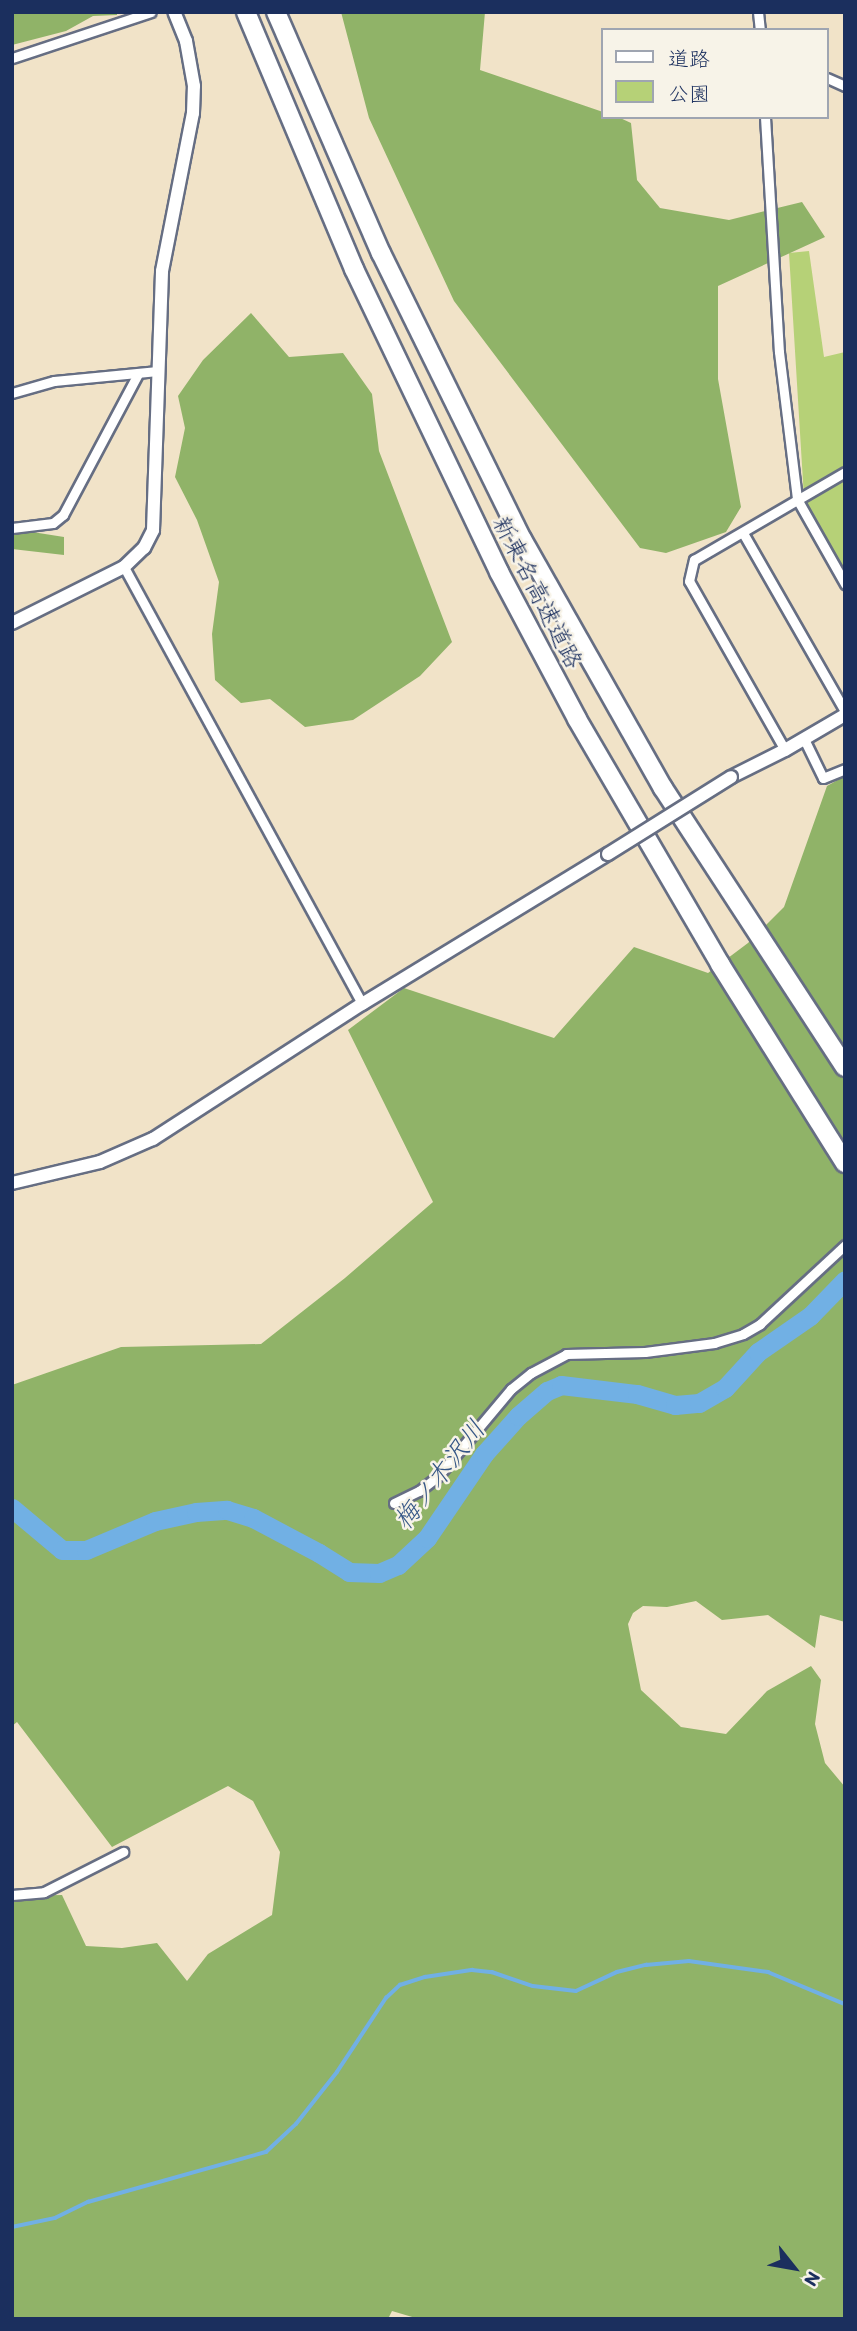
<!DOCTYPE html>
<meta charset="utf-8">
<style>
body{margin:0}
#map{position:relative;width:857px;height:2331px;overflow:hidden;background:#f1e3c8;font-family:Itim,"Klee One",sans-serif}
div>[style]{position:absolute}
.green>*{inset:0;background:#b6d177}
.forest>*{inset:0;background:#90b368}
.stream>*{height:3.5px;margin:-1.75px;padding:0 1.75px;transform-origin:1.75px;border-radius:1.75px;background:#71b0e4}
.river>*{height:19px;margin:-9.5px;padding:0 9.5px;transform-origin:9.5px;border-radius:9.5px;background:#71b0e4}
.roads{filter:drop-shadow(2px 0 #666e83) drop-shadow(-2px 0 #666e83) drop-shadow(0 2px #666e83) drop-shadow(0 -2px #666e83)}
.minor>*{height:9px;margin:-4.5px;padding:0 4.5px;transform-origin:4.5px;border-radius:4.5px;background:#fff}
.tertiary>*{height:12px;margin:-6px;padding:0 6px;transform-origin:6px;border-radius:6px;background:#fff}
.motorway>*{height:18px;margin:-9px;padding:0 9px;transform-origin:9px;border-radius:9px;background:#fff}
.bridges{filter:drop-shadow(2px 0 #666e83) drop-shadow(-2px 0 #666e83) drop-shadow(0 2px #666e83) drop-shadow(0 -2px #666e83)}
.tertiary-bridge>*{height:12px;margin:-6px;padding:0 6px;transform-origin:6px;border-radius:6px;background:#fff}
span{translate:-50% -50%;white-space:nowrap;text-align:center;line-height:1.15;-webkit-text-stroke:5px #f7f3e8;paint-order:stroke}
.street-label{font-size:24px;color:#1b2f5e}
.water-label{font-size:26px;color:#355686;font-style:italic}
.frame{position:absolute;inset:0;border:14px solid #1b2f5e;pointer-events:none}
.legend{position:absolute;left:601px;top:28px;width:228px;height:91px;box-sizing:border-box;background:#f7f3e8;border:2px solid #9fa5b1;margin:0;padding:9px 12px;list-style:none;font-size:21px;color:#1b2f5e}
.legend li{display:flex;align-items:center;gap:14px;height:35px}
.legend b{width:35px;border:2px solid #9fa5b1}
.north{position:absolute;left:759px;top:2233px;width:70px;height:70px;-webkit-text-stroke:5px #f7f3e8;paint-order:stroke;rotate:121deg;font-size:19px;font-weight:700;line-height:28px;text-align:center;color:#1b2f5e}
.north::after{content:'';display:block;margin:auto;width:24px;height:32px;background:#1b2f5e;clip-path:polygon(50% 0,100% 100%,50% 72%,0 100%)}
</style>
<div id="map">
<div class="green">
<i style="clip-path:polygon(809px 251px,824px 357px,845px 352px,845px 570px,804px 498px,789px 253px)"></i>
</div>
<div class="forest">
<i style="clip-path:polygon(12px 12px,117px 12px,117px 15px,93px 16px,66px 31px,12px 45px)"></i>
<i style="clip-path:polygon(341px 12px,485px 12px,480px 70px,603px 112px,603px 117px,618px 117px,631px 123px,637px 180px,660px 208px,729px 220px,802px 202px,825px 237px,718px 286px,718px 379px,741px 507px,726px 532px,666px 553px,640px 548px,454px 301px,369px 118px)"></i>
<i style="clip-path:polygon(251px 313px,289px 357px,343px 353px,372px 394px,379px 451px,452px 642px,420px 676px,353px 720px,305px 727px,270px 699px,241px 703px,215px 680px,212px 634px,219px 582px,197px 520px,175px 477px,185px 428px,178px 396px,203px 360px)"></i>
<i style="clip-path:polygon(26px 531px,64px 537px,64px 555px,12px 549px,12px 532px)"></i>
<i style="clip-path:polygon(845px 776px,845px 1622px,820px 1615px,815px 1648px,768px 1615px,722px 1620px,696px 1601px,667px 1607px,643px 1606px,633px 1613px,628px 1624px,641px 1690px,681px 1727px,726px 1734px,767px 1691px,811px 1666px,821px 1680px,815px 1724px,825px 1763px,845px 1787px,845px 2319px,419px 2319px,392px 2311px,388px 2319px,12px 2319px,12px 1896px,62px 1895px,86px 1946px,122px 1948px,157px 1943px,187px 1981px,208px 1954px,272px 1915px,280px 1852px,253px 1801px,228px 1786px,112px 1847px,17px 1722px,12px 1726px,12px 1385px,121px 1347px,261px 1344px,345px 1278px,433px 1202px,348px 1030px,404px 988px,554px 1038px,634px 947px,708px 973px,748px 943px,784px 907px,827px 786px)"></i>
</div>
<div class="stream">
<i style="left:12px;top:2227px;width:44px;rotate:-11.8deg"></i>
<i style="left:55px;top:2218px;width:37px;rotate:-26deg"></i>
<i style="left:88px;top:2202px;width:185px;rotate:-15.7deg"></i>
<i style="left:266px;top:2152px;width:41px;rotate:-43deg"></i>
<i style="left:296px;top:2124px;width:66px;rotate:-51.7deg"></i>
<i style="left:337px;top:2072px;width:89px;rotate:-56.5deg"></i>
<i style="left:386px;top:1998px;width:19px;rotate:-43deg"></i>
<i style="left:400px;top:1985px;width:26px;rotate:-18deg"></i>
<i style="left:425px;top:1977px;width:48px;rotate:-8.5deg"></i>
<i style="left:472px;top:1970px;width:20px;rotate:6deg"></i>
<i style="left:492px;top:1972px;width:43px;rotate:18.9deg"></i>
<i style="left:533px;top:1986px;width:43px;rotate:6.6deg"></i>
<i style="left:576px;top:1991px;width:45px;rotate:-24.9deg"></i>
<i style="left:617px;top:1972px;width:30px;rotate:-14deg"></i>
<i style="left:646px;top:1965px;width:43px;rotate:-5.3deg"></i>
<i style="left:689px;top:1961px;width:80px;rotate:7.9deg"></i>
<i style="left:768px;top:1972px;width:83px;rotate:22.6deg"></i>
</div>
<div class="river">
<i style="left:12px;top:1508px;width:65px;rotate:40deg"></i>
<i style="left:62px;top:1550px;width:24px"></i>
<i style="left:86px;top:1550px;width:75px;rotate:-22.8deg"></i>
<i style="left:155px;top:1521px;width:42px;rotate:-12.4deg"></i>
<i style="left:196px;top:1512px;width:31px;rotate:-4deg"></i>
<i style="left:227px;top:1510px;width:27px;rotate:17deg"></i>
<i style="left:253px;top:1518px;width:75px;rotate:27.9deg"></i>
<i style="left:319px;top:1553px;width:36px;rotate:32deg"></i>
<i style="left:349px;top:1572px;width:30px;rotate:2deg"></i>
<i style="left:379px;top:1573px;width:21px;rotate:-23deg"></i>
<i style="left:398px;top:1565px;width:40px;rotate:-43deg"></i>
<i style="left:427px;top:1538px;width:102px;rotate:-55.8deg"></i>
<i style="left:484px;top:1454px;width:51px;rotate:-48.2deg"></i>
<i style="left:518px;top:1416px;width:38px;rotate:-41deg"></i>
<i style="left:547px;top:1391px;width:15px;rotate:-23deg"></i>
<i style="left:561px;top:1385px;width:77px;rotate:6.8deg"></i>
<i style="left:637px;top:1394px;width:40px;rotate:16deg"></i>
<i style="left:675px;top:1405px;width:24px;rotate:-5deg"></i>
<i style="left:699px;top:1403px;width:30px;rotate:-30deg"></i>
<i style="left:725px;top:1388px;width:49px;rotate:-47.5deg"></i>
<i style="left:758px;top:1352px;width:63px;rotate:-34.7deg"></i>
<i style="left:810px;top:1316px;width:50px;rotate:-45.8deg"></i>
</div>
<div class="roads">
<div class="minor">
<i style="left:758px;top:12px;width:18px;rotate:84deg"></i>
<i style="left:12px;top:58px;width:146px;rotate:-18.3deg"></i>
<i style="left:827px;top:78px;width:20px;rotate:24deg"></i>
<i style="left:765px;top:117px;width:235px;rotate:86.6deg"></i>
<i style="left:779px;top:352px;width:148px;rotate:83deg"></i>
<i style="left:797px;top:499px;width:98px;rotate:60.5deg"></i>
<i style="left:12px;top:393px;width:44px;rotate:-15.9deg"></i>
<i style="left:54px;top:381px;width:104px;rotate:-5.5deg"></i>
<i style="left:12px;top:528px;width:41px;rotate:-7deg"></i>
<i style="left:53px;top:523px;width:13px;rotate:-39deg"></i>
<i style="left:63px;top:515px;width:160px;rotate:-62deg"></i>
<i style="left:743px;top:533px;width:205px;rotate:60.2deg"></i>
<i style="left:124px;top:567px;width:498px;rotate:61.4deg"></i>
<i style="left:804px;top:739px;width:43px;rotate:64deg"></i>
<i style="left:823px;top:778px;width:24px;rotate:-22deg"></i>
<i style="left:785px;top:750px;width:194px;rotate:-119.6deg"></i>
<i style="left:689px;top:581px;width:22px;rotate:-77deg"></i>
<i style="left:694px;top:560px;width:175px;rotate:-30.2deg"></i>
<i style="left:394px;top:1503px;width:28px;rotate:-26deg"></i>
<i style="left:419px;top:1491px;width:24px;rotate:-38deg"></i>
<i style="left:438px;top:1476px;width:114px;rotate:-50deg"></i>
<i style="left:511px;top:1389px;width:26px;rotate:-39deg"></i>
<i style="left:531px;top:1373px;width:40px;rotate:-28deg"></i>
<i style="left:566px;top:1354px;width:79px;rotate:-1.5deg"></i>
<i style="left:645px;top:1352px;width:70px;rotate:-7.4deg"></i>
<i style="left:714px;top:1343px;width:30px;rotate:-17deg"></i>
<i style="left:743px;top:1334px;width:20px;rotate:-30deg"></i>
<i style="left:760px;top:1324px;width:116px;rotate:-42.9deg"></i>
<i style="left:12px;top:1895px;width:32px;rotate:-5deg"></i>
<i style="left:44px;top:1892px;width:89px;rotate:-26.9deg"></i>
</div>
<div class="tertiary">
<i style="left:12px;top:623px;width:125px;rotate:-26.6deg"></i>
<i style="left:124px;top:567px;width:28px;rotate:-44deg"></i>
<i style="left:144px;top:548px;width:20px;rotate:-63deg"></i>
<i style="left:153px;top:530px;width:259px;rotate:-88deg"></i>
<i style="left:162px;top:271px;width:161px;rotate:-78.9deg"></i>
<i style="left:193px;top:113px;width:27px;rotate:-88deg"></i>
<i style="left:194px;top:86px;width:46px;rotate:-100.1deg"></i>
<i style="left:186px;top:41px;width:31px;rotate:-112deg"></i>
<i style="left:731px;top:777px;width:60px;rotate:-26.6deg"></i>
<i style="left:785px;top:750px;width:69px;rotate:-30.3deg"></i>
<i style="left:12px;top:1183px;width:90px;rotate:-13.4deg"></i>
<i style="left:100px;top:1162px;width:58px;rotate:-23.5deg"></i>
<i style="left:153px;top:1139px;width:249px;rotate:-32.9deg"></i>
<i style="left:362px;top:1004px;width:288px;rotate:-31.4deg"></i>
</div>
<div class="motorway">
<i style="left:246px;top:12px;width:279px;rotate:67.2deg"></i>
<i style="left:354px;top:269px;width:336px;rotate:64.4deg"></i>
<i style="left:499px;top:572px;width:166px;rotate:62deg"></i>
<i style="left:577px;top:719px;width:284px;rotate:59.7deg"></i>
<i style="left:720px;top:964px;width:235px;rotate:57.9deg"></i>
<i style="left:276px;top:12px;width:263px;rotate:66.5deg"></i>
<i style="left:381px;top:253px;width:319px;rotate:63.8deg"></i>
<i style="left:522px;top:539px;width:286px;rotate:60.5deg"></i>
<i style="left:663px;top:788px;width:333px;rotate:56.9deg"></i>
</div>
</div>
<div class="bridges">
<div class="tertiary-bridge">
<i style="left:608px;top:854px;width:145px;rotate:-32deg"></i>
</div>
</div>
<div class="street-label">
<span style="left:538px;top:592px;rotate:63deg">新東名高速道路</span>
</div>
<div class="water-label">
<span style="left:440px;top:1475px;rotate:-52deg">梅ノ木沢川</span>
</div>
<div class="frame"></div>
<ul class="legend">
<li><b style="height:9px;background:#fff"></b>道路</li>
<li><b style="height:19px;background:#b6d177"></b>公園</li>
</ul>
<div class="north">N</div>
</div>
